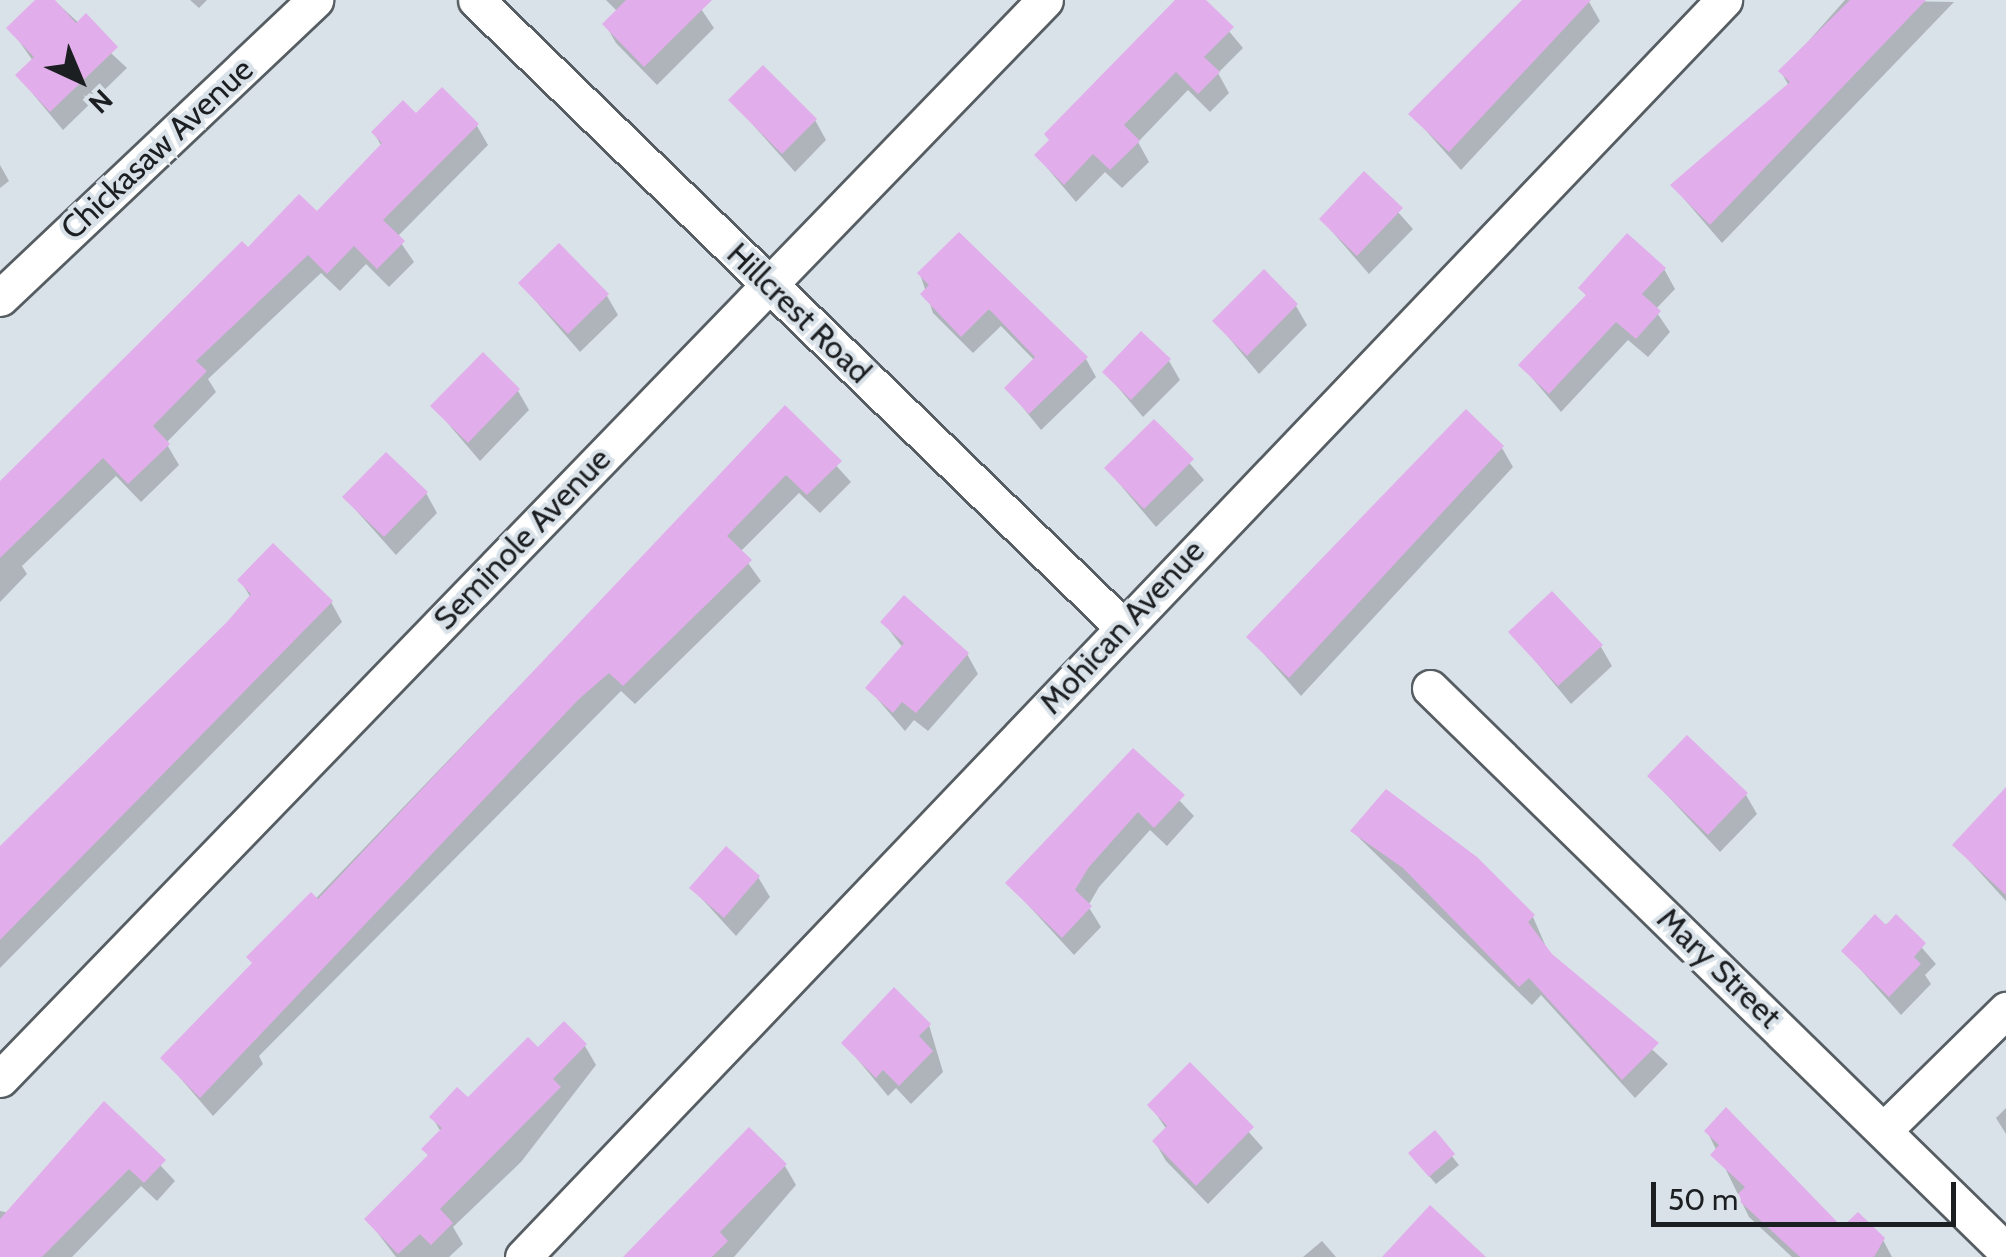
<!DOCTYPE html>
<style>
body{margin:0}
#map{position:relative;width:2006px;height:1257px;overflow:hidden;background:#dae2e9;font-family:Cabin,sans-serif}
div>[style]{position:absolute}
.shadow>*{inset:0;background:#0003}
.building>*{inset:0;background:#e1adea}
.roads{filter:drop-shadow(2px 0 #565e63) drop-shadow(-2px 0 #565e63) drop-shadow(0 2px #565e63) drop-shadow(0 -2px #565e63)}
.street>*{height:35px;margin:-17.5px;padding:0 17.5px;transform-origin:17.5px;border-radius:17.5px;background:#fff}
span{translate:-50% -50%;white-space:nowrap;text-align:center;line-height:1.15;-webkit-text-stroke:8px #dae2e9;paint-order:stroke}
.street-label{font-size:32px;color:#1c1f22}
.north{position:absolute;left:30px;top:30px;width:100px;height:100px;-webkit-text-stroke:8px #dae2e9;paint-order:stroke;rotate:136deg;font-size:28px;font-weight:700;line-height:40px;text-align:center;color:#1c1f22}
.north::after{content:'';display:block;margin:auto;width:35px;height:45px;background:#1c1f22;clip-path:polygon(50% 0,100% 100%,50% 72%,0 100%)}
.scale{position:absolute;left:1651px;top:1182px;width:305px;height:45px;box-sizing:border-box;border:5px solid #1c1f22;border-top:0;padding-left:12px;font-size:30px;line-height:35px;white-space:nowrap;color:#1c1f22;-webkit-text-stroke:8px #dae2e9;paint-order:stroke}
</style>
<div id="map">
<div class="shadow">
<i style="clip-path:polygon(39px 0,54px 0,127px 68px,63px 130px,18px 76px,33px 61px,10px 28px)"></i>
<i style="clip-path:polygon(190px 0,207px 0,199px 8px)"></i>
<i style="clip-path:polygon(606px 0,695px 0,714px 28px,657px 85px,616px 43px,605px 24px,618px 12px)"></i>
<i style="clip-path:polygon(1178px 0,1203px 0,1243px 48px,1218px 73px,1229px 93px,1210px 112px,1188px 90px,1138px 142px,1149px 162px,1122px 188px,1105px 172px,1076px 202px,1037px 156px)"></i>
<i style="clip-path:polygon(1523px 0,1588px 0,1600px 21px,1461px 170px,1412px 115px)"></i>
<i style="clip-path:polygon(1845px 0,1954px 2px,1722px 243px,1673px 186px,1789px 86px,1781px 72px)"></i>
<i style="clip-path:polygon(731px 100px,815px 120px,826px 140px,795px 172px)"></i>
<i style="clip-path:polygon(416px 116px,477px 126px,488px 145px,397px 237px,414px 262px,389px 287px,366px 264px,340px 291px,321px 273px,208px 379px,216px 392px,166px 443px,179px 465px,141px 502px,116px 476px,22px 566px,27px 574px,0 602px,0 492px,248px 251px,317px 215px,382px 147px,374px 133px)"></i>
<i style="clip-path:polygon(0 165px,9px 181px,0 188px)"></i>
<i style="clip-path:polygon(1365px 175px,1413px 229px,1369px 274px,1322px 220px)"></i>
<i style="clip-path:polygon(1664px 269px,1675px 289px,1655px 310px,1670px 332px,1648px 357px,1628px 340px,1561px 412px,1521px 365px,1587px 297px,1581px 288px)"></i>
<i style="clip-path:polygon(920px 274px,1086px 359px,1096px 377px,1041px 430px,1007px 388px,1035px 361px,1001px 326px,973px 353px,933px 313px)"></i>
<i style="clip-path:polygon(521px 284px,607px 296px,618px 315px,580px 352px)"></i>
<i style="clip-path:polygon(1296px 306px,1307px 325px,1259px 374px,1215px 321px)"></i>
<i style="clip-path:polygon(1169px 361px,1180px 380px,1143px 417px,1105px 372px)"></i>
<i style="clip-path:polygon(518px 391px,529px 410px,480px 461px,433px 406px)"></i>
<i style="clip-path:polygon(785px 409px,851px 482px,820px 513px,799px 493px,740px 552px,761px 581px,635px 704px,621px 691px,259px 1056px,263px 1064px,213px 1116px,163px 1058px)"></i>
<i style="clip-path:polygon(1154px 422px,1204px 480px,1156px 527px,1107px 469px)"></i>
<i style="clip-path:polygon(1502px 448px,1513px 467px,1301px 696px,1249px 637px)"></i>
<i style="clip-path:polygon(426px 493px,437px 513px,396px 555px,345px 498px)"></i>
<i style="clip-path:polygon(240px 580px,331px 602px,342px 622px,0 968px,0 863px,251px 598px)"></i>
<i style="clip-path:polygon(883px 622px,967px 654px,978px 674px,928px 731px,914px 720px,905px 731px,868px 688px,903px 648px)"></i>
<i style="clip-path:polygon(1511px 632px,1601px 647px,1612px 666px,1571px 704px)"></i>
<i style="clip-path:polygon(1133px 751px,1194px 816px,1167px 846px,1150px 830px,1099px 887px,1088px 906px,1101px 927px,1074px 955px,1008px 883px)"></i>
<i style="clip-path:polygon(1650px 777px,1746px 795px,1757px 814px,1720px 852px)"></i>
<i style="clip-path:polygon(2006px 791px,2006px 901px,1955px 845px)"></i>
<i style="clip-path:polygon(1353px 832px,1533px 917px,1550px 956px,1668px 1064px,1635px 1098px,1541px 995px,1532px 1005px)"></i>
<i style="clip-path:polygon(758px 877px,770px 897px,736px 936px,692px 888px)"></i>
<i style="clip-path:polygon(1896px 918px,1936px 964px,1925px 975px,1931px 984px,1901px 1015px,1844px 951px)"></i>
<i style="clip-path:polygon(929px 1025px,943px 1072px,911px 1104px,896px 1088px,888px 1096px,844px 1043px)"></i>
<i style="clip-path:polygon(585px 1046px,596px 1065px,521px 1162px,453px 1227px,463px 1244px,449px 1257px,396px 1257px,367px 1219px,429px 1158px,425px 1149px,441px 1132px,432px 1117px)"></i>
<i style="clip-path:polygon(1190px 1066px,1263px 1148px,1208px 1204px,1166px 1161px,1155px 1142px,1167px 1130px,1150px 1105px)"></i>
<i style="clip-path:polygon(104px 1105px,175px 1181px,157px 1201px,141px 1186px,72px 1257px,0 1257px,0 1211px,10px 1213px)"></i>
<i style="clip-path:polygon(2006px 1108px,2006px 1134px,1996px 1118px)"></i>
<i style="clip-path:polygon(1707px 1131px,1842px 1231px,1883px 1240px,1892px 1257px,1792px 1257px,1749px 1217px)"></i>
<i style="clip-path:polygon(1434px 1134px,1459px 1165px,1436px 1184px,1417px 1162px)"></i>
<i style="clip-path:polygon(785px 1166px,796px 1185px,734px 1257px,643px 1257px)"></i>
<i style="clip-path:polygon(1322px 1241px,1336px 1257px,1303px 1257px)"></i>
</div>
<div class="building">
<i style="clip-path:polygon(35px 0,55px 0,76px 23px,86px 13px,118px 47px,50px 112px,15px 75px,34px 57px,6px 28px)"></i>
<i style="clip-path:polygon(626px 0,712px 0,644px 67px,602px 24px)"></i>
<i style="clip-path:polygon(1175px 0,1206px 0,1234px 27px,1204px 57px,1220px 72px,1198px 94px,1176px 72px,1124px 125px,1140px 141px,1110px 170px,1093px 154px,1064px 185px,1034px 155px,1049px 140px,1044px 134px)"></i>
<i style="clip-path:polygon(1522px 0,1591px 0,1449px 152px,1408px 114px)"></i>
<i style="clip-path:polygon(1850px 0,1926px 0,1710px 225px,1670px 185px,1790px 82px,1778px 71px)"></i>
<i style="clip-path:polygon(763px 65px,817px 119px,782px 154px,728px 100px)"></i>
<i style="clip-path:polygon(442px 87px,479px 124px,383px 220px,405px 241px,377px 269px,354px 246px,327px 274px,308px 255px,196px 361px,207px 371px,153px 426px,170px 444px,128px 484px,103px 458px,0 558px,0 481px,242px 241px,248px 247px,299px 194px,317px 211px,382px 143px,371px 132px,403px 100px,416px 113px)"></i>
<i style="clip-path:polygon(1364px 171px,1403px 208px,1357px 256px,1319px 219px)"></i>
<i style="clip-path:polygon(959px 232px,1088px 357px,1029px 414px,1004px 388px,1035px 357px,989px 309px,961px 337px,920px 294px,929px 285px,917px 273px)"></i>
<i style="clip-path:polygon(1627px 233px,1666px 268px,1642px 294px,1661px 311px,1636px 339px,1616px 322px,1549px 394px,1518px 365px,1586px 295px,1578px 288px)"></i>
<i style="clip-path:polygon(559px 243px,609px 294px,568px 334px,518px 283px)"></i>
<i style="clip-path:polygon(1264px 269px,1298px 304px,1247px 356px,1212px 321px)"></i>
<i style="clip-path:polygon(1141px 331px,1171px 359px,1131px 400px,1102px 372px)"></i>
<i style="clip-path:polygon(483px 352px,520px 389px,468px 443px,430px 406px)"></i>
<i style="clip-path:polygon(785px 405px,842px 461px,807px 495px,786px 475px,727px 536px,752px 560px,623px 686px,609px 673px,579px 699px,200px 1098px,160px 1058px,252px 963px,246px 957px,311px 892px,318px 899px)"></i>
<i style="clip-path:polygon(1466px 409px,1504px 446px,1289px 678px,1246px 637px)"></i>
<i style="clip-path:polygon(1154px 419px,1194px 459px,1144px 509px,1104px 468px)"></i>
<i style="clip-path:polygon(386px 452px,428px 492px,384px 537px,342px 497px)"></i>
<i style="clip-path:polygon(273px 543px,333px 601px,0 940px,0 846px,227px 622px,251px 594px,237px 580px)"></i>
<i style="clip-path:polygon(1552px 591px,1603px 645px,1558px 686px,1508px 632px)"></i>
<i style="clip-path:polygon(904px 595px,969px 653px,916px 713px,902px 702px,893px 713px,865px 688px,904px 643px,880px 622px)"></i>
<i style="clip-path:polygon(1687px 735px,1748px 793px,1708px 835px,1647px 776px)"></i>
<i style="clip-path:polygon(1133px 748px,1185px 795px,1154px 828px,1138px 812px,1089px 867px,1075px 890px,1092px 906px,1062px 938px,1005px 883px)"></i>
<i style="clip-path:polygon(2006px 787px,2006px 895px,1952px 845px)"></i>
<i style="clip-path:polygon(1386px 789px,1477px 857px,1535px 915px,1528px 922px,1552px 954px,1659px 1043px,1622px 1080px,1529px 978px,1519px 987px,1403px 868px,1350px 831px)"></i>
<i style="clip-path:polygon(726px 846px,760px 876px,724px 918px,689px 888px)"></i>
<i style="clip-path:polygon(1875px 914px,1886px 925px,1896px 914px,1926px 943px,1914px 957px,1921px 964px,1889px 997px,1841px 951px)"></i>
<i style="clip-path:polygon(894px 987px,931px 1024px,919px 1036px,933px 1051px,899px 1086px,883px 1070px,876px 1078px,841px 1043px)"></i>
<i style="clip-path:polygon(564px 1021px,587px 1044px,553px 1079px,561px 1087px,440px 1209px,453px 1223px,431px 1245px,420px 1234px,398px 1254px,364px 1219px,428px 1155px,421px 1149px,442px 1128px,429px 1117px,457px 1087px,468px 1097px,528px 1037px,538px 1047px)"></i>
<i style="clip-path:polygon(1190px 1062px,1254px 1127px,1196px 1186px,1152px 1141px,1167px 1126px,1147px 1105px)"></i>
<i style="clip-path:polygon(104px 1101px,166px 1160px,144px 1183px,129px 1169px,42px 1257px,0 1257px,0 1219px)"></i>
<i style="clip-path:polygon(1726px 1107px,1842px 1227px,1858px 1212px,1885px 1238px,1874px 1257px,1800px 1257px,1735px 1197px,1745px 1187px,1710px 1155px,1719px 1145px,1704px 1131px)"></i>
<i style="clip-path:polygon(749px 1127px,787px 1164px,720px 1232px,728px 1241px,712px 1257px,623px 1257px)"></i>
<i style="clip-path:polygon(1435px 1130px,1455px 1154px,1429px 1177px,1408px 1153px)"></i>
<i style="clip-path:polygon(1430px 1205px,1486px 1257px,1382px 1257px)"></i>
</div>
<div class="roads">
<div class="street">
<i style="left:476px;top:0;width:898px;rotate:44.1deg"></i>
<i style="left:0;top:298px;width:434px;rotate:-43.4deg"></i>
<i style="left:1430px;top:688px;width:805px;rotate:44.35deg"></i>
<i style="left:0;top:1079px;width:1502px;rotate:-45.92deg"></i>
<i style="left:1885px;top:1129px;width:170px;rotate:-44.5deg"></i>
<i style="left:523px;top:1257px;width:1739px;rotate:-46.31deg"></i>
</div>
</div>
<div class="street-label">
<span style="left:157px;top:149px;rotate:-43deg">Chickasaw Avenue</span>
<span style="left:799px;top:313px;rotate:44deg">Hillcrest Road</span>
<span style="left:522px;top:539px;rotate:-46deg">Seminole Avenue</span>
<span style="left:1122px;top:627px;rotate:-47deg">Mohican Avenue</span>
<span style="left:1719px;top:968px;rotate:44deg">Mary Street</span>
</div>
<div class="north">N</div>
<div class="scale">50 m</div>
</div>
